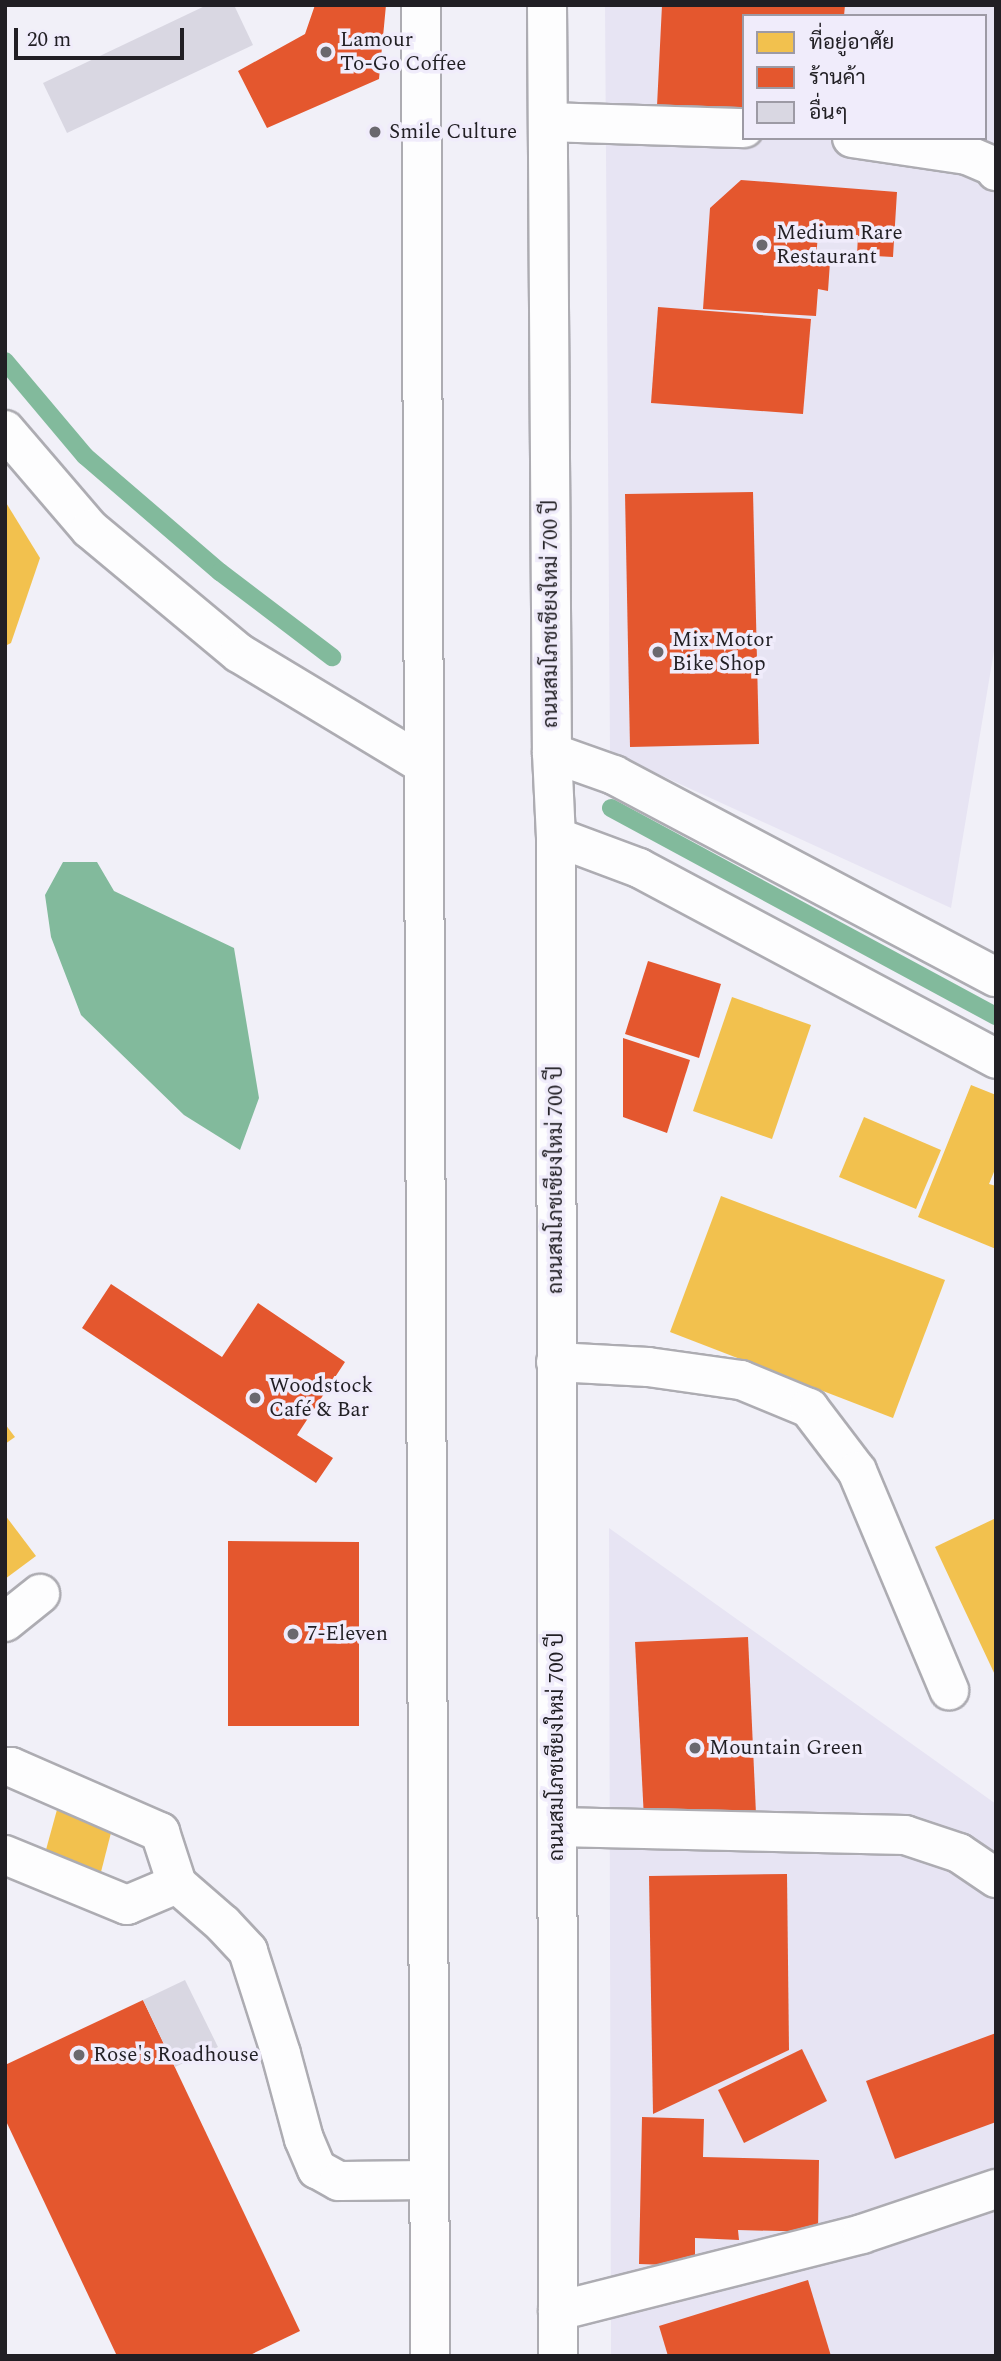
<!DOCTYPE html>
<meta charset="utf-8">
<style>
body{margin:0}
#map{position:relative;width:1001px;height:2361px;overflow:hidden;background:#f1f0f8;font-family:Spectral,Sarabun,serif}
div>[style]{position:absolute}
.built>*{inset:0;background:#e7e4f3}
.water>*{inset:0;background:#82ba9c}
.homes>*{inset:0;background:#f2c14e}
.shops>*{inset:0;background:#e4572e}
.stream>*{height:18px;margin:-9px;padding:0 9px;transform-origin:9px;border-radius:9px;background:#82ba9c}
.building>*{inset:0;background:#d9d7e2}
.roads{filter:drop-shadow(2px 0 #adacb2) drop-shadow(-2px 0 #adacb2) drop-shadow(0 2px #adacb2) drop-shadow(0 -2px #adacb2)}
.street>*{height:38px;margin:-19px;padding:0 19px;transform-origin:19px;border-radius:19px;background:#fdfdfe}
.secondary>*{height:38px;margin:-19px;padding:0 19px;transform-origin:19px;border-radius:19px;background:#fdfdfe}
.primary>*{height:38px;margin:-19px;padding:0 19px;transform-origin:19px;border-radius:19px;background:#fdfdfe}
.dots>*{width:19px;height:19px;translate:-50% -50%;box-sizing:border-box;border:4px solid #f0ecfb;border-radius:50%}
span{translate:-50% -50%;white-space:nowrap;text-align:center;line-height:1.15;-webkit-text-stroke:7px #f0ecfb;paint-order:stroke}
.poi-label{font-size:21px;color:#211f24}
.left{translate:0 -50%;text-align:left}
.street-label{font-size:21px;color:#211f24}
.frame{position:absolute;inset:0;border:7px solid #211f24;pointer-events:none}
.legend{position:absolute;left:742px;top:14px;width:245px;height:126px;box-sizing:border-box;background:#f0ecfb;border:2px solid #9d9aa5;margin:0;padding:9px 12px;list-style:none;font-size:21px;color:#211f24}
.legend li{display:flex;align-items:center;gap:14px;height:35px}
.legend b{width:35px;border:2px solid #9d9aa5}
.scale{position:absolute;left:14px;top:28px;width:170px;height:32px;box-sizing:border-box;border:4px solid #211f24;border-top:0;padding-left:9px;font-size:21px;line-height:24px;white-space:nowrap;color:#211f24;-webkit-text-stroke:5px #f0ecfb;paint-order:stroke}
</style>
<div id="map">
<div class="built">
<i style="clip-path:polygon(evenodd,605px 5px,996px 5px,996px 639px,951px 908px,610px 752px,605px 5px,744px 16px,985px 16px,985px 138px,744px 138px,744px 16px)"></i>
<i style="clip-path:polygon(609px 1528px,996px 1804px,996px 2356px,611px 2356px)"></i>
</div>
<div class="water">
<i style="clip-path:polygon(63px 862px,97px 862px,114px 891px,234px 948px,259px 1098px,240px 1150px,184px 1115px,81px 1015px,51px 937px,45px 895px)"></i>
</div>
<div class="homes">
<i style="clip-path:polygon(5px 501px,40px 558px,11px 643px,5px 646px)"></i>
<i style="clip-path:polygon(732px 997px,811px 1025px,772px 1139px,693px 1111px)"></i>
<i style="clip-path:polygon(971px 1085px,996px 1095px,996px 1167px,989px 1184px,996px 1186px,996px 1249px,918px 1217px)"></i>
<i style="clip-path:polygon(864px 1117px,941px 1150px,916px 1209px,839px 1177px)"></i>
<i style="clip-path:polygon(721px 1196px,945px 1280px,893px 1418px,670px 1332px)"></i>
<i style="clip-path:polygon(5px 1424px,15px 1437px,5px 1444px)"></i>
<i style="clip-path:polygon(5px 1515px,36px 1556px,5px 1579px)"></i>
<i style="clip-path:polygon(996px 1518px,996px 1677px,935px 1547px)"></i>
<i style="clip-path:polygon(58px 1806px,114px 1821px,101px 1872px,44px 1857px)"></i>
</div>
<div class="shops">
<i style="clip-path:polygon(315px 5px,386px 5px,379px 79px,267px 128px,238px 71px,305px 34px)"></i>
<i style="clip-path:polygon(662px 5px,845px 5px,844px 16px,744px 16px,744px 110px,657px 106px)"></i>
<i style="clip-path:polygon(741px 180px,897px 192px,893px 257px,857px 255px,858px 235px,818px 233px,816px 261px,830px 262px,828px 291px,818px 289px,816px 316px,703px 309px,710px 208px)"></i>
<i style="clip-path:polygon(658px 307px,811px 319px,803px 414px,651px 403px)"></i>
<i style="clip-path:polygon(753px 492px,759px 744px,630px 747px,625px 494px)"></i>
<i style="clip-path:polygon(648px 961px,721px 984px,699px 1058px,625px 1034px)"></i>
<i style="clip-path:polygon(623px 1038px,690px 1060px,667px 1133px,623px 1117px)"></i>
<i style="clip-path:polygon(111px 1284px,222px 1357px,258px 1303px,345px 1362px,297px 1435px,333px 1458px,316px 1483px,82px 1328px)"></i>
<i style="clip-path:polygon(228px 1541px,359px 1542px,359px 1726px,228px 1726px)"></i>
<i style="clip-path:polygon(748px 1637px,756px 1814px,644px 1819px,635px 1642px)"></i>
<i style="clip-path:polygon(787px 1874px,789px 2050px,653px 2114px,649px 1876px)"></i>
<i style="clip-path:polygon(143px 2000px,300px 2331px,248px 2356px,117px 2356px,5px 2119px,5px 2065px)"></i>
<i style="clip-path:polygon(996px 2033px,996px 2122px,895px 2159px,866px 2081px)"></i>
<i style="clip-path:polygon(802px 2049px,827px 2101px,744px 2143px,718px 2090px)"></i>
<i style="clip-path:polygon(642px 2117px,704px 2119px,703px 2157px,819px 2160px,818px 2232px,738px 2230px,739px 2240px,695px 2238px,695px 2266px,639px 2264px)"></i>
<i style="clip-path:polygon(808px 2280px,831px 2356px,668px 2356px,659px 2326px)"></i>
</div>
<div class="stream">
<i style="left:5px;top:361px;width:124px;rotate:49.9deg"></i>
<i style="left:85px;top:456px;width:178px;rotate:40.7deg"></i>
<i style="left:220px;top:572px;width:141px;rotate:37.2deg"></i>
<i style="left:611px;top:808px;width:438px;rotate:28.4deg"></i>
</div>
<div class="building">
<i style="clip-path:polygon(207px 5px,234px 5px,253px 45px,67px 133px,43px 83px)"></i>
<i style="clip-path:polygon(185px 1980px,218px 2047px,175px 2067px,143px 2000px)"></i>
</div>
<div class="roads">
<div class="street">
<i style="left:549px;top:122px;width:195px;rotate:1.8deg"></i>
<i style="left:852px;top:138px;width:116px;rotate:8.4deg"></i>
<i style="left:967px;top:155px;width:28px;rotate:23deg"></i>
<i style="left:993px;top:166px;width:6px;rotate:59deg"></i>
<i style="left:5px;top:430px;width:130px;rotate:49.4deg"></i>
<i style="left:90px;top:529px;width:194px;rotate:39.8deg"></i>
<i style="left:239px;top:653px;width:215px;rotate:31.1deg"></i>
<i style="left:556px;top:1362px;width:92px;rotate:3.1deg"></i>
<i style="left:648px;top:1367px;width:94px;rotate:8deg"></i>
<i style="left:741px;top:1380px;width:74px;rotate:22.4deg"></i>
<i style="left:809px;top:1408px;width:79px;rotate:52.7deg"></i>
<i style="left:857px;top:1471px;width:238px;rotate:67.2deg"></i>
<i style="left:5px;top:1622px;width:45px;rotate:-38.7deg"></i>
<i style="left:5px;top:1767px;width:6px"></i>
<i style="left:11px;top:1767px;width:163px;rotate:23.6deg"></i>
<i style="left:160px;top:1832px;width:55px;rotate:71.9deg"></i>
<i style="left:557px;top:1827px;width:348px;rotate:1.3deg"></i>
<i style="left:905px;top:1835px;width:57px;rotate:18.4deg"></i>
<i style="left:959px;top:1853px;width:45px;rotate:34deg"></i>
<i style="left:5px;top:1855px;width:132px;rotate:22.3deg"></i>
<i style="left:127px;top:1905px;width:54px;rotate:-22.8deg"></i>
<i style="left:177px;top:1884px;width:61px;rotate:41deg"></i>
<i style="left:223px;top:1924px;width:37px;rotate:47deg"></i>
<i style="left:248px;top:1951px;width:108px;rotate:72.2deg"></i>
<i style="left:281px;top:2054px;width:88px;rotate:74.9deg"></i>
<i style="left:304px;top:2139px;width:33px;rotate:67deg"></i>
<i style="left:317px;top:2169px;width:25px;rotate:29deg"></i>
<i style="left:339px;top:2181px;width:89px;rotate:-0.6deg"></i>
<i style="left:558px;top:2311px;width:314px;rotate:-14.2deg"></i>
<i style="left:862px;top:2234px;width:141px;rotate:-18.6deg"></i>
</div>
<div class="secondary">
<i style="left:552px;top:753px;width:66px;rotate:19.5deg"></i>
<i style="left:614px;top:775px;width:432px;rotate:27.9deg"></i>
<i style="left:556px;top:837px;width:89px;rotate:20.5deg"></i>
<i style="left:639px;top:868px;width:405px;rotate:28.1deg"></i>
</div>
<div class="primary">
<i style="left:421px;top:5px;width:2351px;rotate:89.78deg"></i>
<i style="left:547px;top:5px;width:748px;rotate:89.62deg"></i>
<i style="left:552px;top:753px;width:84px;rotate:87.3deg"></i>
<i style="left:556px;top:837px;width:1519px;rotate:89.92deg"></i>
</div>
</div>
<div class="dots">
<i style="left:326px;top:52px;background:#6a686e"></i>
<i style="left:375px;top:132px;background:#6a686e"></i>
<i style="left:762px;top:245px;background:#6a686e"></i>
<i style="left:658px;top:652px;background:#6a686e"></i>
<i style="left:255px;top:1398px;background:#6a686e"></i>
<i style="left:293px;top:1634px;background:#6a686e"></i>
<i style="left:695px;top:1748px;background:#6a686e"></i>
<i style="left:79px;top:2055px;background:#6a686e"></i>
</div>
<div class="poi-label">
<span class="left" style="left:340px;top:52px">Lamour<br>To-Go Coffee</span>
<span class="left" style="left:389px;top:132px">Smile Culture</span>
<span class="left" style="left:776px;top:245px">Medium Rare<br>Restaurant</span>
<span class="left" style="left:672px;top:652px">Mix Motor<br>Bike Shop</span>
<span class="left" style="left:269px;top:1398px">Woodstock<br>Café &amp; Bar</span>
<span class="left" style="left:307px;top:1634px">7-Eleven</span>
<span class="left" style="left:709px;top:1748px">Mountain Green</span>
<span class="left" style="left:93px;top:2055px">Rose's Roadhouse</span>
</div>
<div class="street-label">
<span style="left:551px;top:614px;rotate:-90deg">ถนนสมโภชเชียงใหม่ 700 ปี</span>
<span style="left:556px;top:1180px;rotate:-90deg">ถนนสมโภชเชียงใหม่ 700 ปี</span>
<span style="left:557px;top:1747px;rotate:-90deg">ถนนสมโภชเชียงใหม่ 700 ปี</span>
</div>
<div class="frame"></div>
<ul class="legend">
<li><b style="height:19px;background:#f2c14e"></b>ที่อยู่อาศัย</li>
<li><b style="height:19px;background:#e4572e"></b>ร้านค้า</li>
<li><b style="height:19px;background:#d9d7e2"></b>อื่นๆ</li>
</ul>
<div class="scale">20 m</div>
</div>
